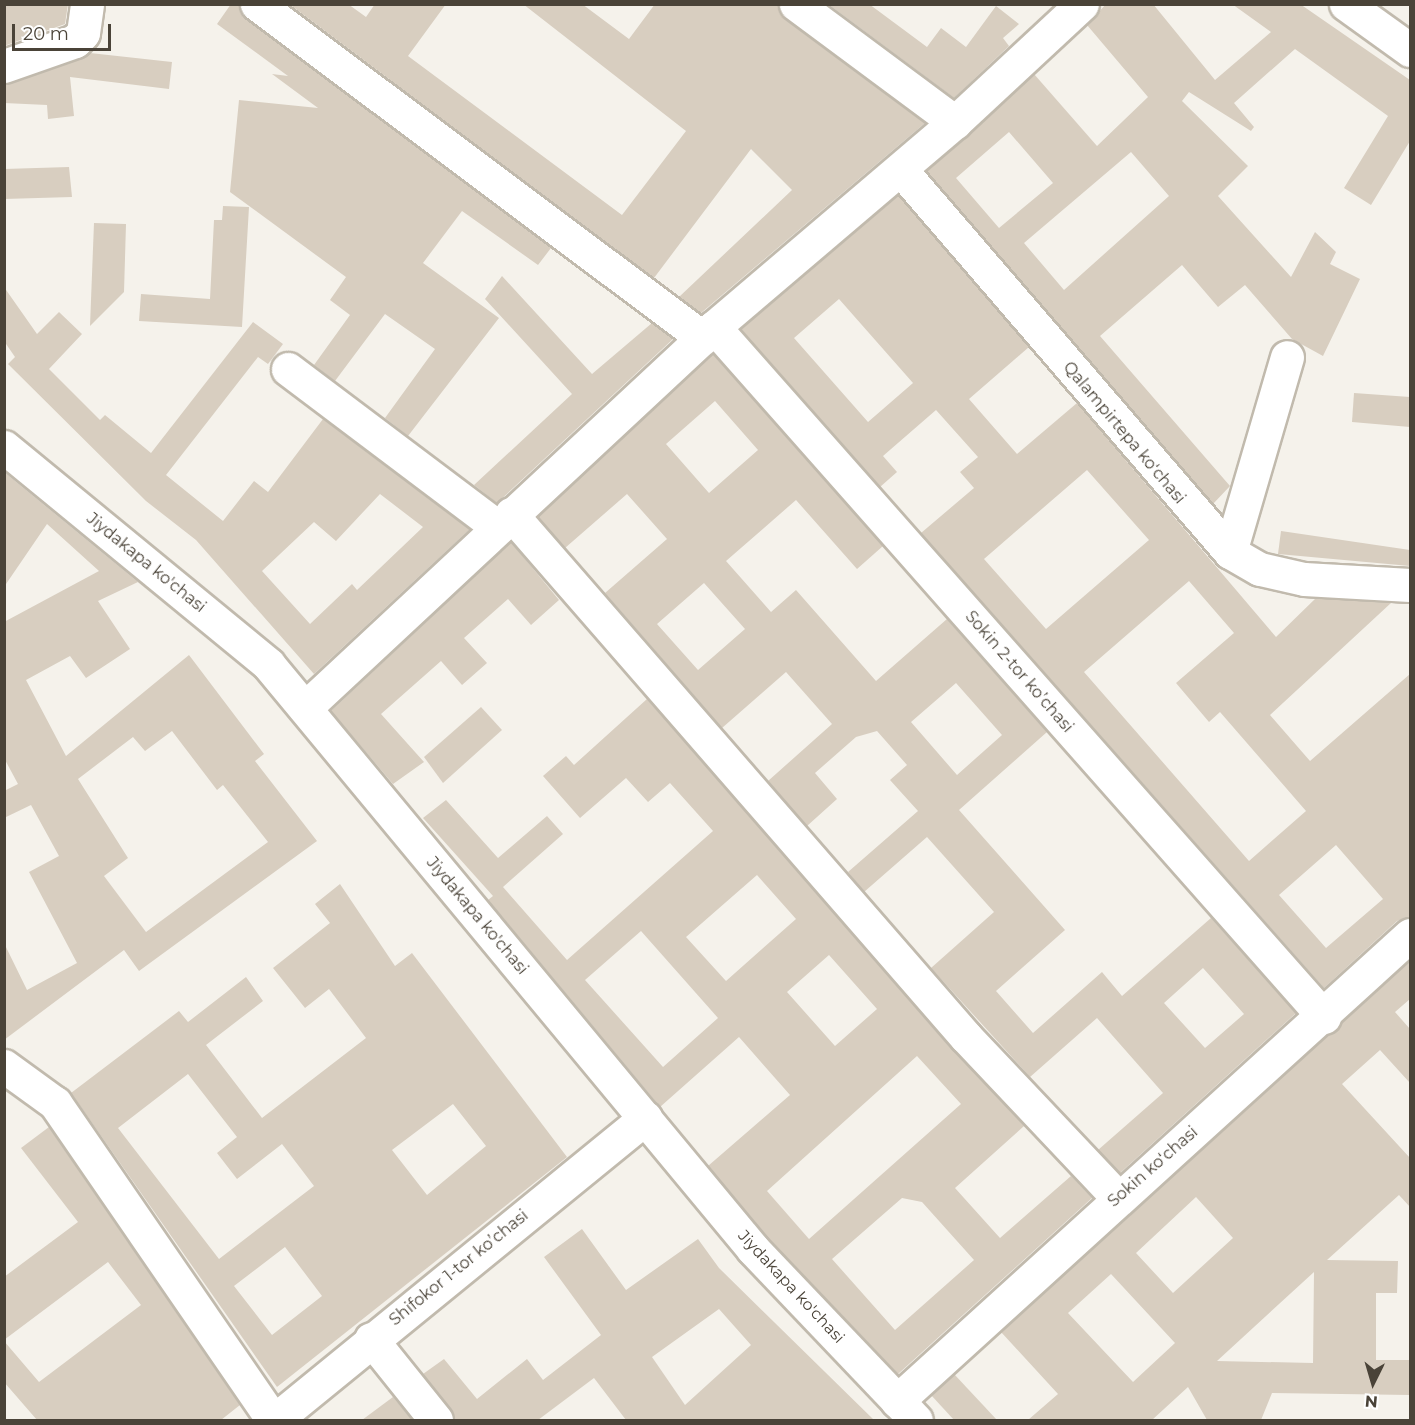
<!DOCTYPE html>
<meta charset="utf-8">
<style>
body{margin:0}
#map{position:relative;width:1415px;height:1425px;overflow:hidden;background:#f5f2eb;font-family:Montserrat,sans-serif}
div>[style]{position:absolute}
.building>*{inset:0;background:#d8cec0}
.roads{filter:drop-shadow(2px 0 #c1baad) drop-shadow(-2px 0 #c1baad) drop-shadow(0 2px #c1baad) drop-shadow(0 -2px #c1baad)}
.minor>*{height:33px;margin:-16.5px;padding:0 16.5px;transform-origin:16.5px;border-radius:16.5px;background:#fff}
span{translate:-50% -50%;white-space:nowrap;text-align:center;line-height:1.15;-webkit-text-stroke:4.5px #fff;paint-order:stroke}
.street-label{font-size:16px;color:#4a4338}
.frame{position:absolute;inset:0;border:6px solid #4a4338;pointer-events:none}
.north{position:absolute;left:1343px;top:1353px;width:60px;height:60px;-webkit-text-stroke:4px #fff;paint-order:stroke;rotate:185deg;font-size:16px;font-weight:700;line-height:24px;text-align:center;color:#4a4338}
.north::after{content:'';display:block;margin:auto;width:21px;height:27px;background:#4a4338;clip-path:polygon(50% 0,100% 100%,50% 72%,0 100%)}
.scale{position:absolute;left:12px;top:24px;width:99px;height:27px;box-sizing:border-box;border:3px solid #4a4338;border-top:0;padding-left:8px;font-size:18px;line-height:21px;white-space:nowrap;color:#4a4338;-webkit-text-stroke:4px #fff;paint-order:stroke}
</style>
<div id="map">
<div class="building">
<i style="clip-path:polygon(4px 4px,68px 4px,65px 24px,4px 46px)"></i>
<i style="clip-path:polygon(231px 4px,239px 4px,246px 19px,551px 248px,538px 265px,462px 211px,423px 263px,499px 318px,408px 436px,385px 418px,435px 349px,385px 314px,335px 381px,314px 365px,350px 315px,330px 300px,346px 277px,230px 192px,239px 100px,318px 108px,272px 74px,288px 76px,217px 24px)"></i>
<i style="clip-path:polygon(289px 4px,348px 4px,366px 17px,375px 4px,446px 4px,408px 56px,622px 215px,686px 131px,523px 4px,582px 4px,629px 39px,655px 4px,778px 4px,785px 19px,925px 123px,701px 313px,679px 297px,792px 190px,751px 149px,654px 278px)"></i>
<i style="clip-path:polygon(828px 4px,869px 4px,927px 47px,941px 28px,966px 47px,996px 6px,1019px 24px,1003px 38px,1009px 46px,954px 98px)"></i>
<i style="clip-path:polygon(evenodd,1106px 4px,1153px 4px,1215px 80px,1271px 32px,1232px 4px,1300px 4px,1410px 80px,1410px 141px,1371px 205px,1344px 188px,1388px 116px,1295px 49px,1234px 103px,1254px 127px,1251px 131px,1189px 92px,1182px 101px,1248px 166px,1218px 196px,1291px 277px,1315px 232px,1336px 252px,1330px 264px,1360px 279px,1323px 356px,1292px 339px,1245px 285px,1218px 307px,1182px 265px,1100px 336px,1230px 486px,1213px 504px,926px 171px,1034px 74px,1097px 146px,1148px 97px,1087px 25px,1106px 4px,1009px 132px,1053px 183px,999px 228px,956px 178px,1009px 132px,1106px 4px,1131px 152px,1169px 196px,1064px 290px,1024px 243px,1131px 152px)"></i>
<i style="clip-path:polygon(90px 53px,172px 62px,169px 89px,70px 77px,74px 116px,48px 119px,47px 105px,4px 103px,4px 84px)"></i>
<i style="clip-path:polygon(69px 167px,72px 197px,4px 199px,4px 169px)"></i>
<i style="clip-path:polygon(evenodd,898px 195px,1029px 347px,969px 399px,1017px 454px,1077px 403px,1276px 637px,1316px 598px,1391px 603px,1270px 715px,1310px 761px,1410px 674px,1410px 917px,1397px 921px,1324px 988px,921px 533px,974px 488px,960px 472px,978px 457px,936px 410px,883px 456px,897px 472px,880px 487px,741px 329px,898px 195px,839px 299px,913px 383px,868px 422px,794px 338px,839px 299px,898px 195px,1087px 470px,1149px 540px,1046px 629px,984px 559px,1087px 470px,898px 195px,1189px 581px,1234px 633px,1176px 683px,1209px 722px,1220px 712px,1306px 811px,1249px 861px,1084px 672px,1189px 581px,898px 195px,1336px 845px,1383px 899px,1326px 948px,1279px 895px,1336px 845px)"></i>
<i style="clip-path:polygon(223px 206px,249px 207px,242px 327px,139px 321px,141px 294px,210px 299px,214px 220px,222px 220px)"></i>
<i style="clip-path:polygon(94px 223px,126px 224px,124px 292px,90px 326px)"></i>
<i style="clip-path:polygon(502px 276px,592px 374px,652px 323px,673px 339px,497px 503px,474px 485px,572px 394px,485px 299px)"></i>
<i style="clip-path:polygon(evenodd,4px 287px,37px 334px,59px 312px,82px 334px,49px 369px,100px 420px,105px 415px,151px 453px,253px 322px,283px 344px,268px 364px,258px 357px,166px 475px,223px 521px,254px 481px,268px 492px,323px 419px,470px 529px,314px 674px,196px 540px,146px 501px,8px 364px,15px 357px,4px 341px,4px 287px,380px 494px,423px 527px,357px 590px,352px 584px,310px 624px,262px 571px,314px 522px,336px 541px,380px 494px)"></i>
<i style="clip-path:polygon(evenodd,713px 354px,883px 546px,857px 569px,796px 500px,726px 561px,771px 612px,796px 590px,876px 681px,947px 619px,1047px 732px,959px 810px,1065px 930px,996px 991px,1033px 1033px,1102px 972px,1122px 996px,1211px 918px,1296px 1013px,1120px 1173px,1098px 1150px,1163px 1093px,1097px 1018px,1030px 1077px,931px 968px,994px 912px,927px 837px,864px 892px,848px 872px,918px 811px,890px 780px,907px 765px,877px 731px,856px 737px,815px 773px,837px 799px,807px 826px,768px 781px,832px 724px,786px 672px,722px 728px,605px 593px,667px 539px,627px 494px,565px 548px,538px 517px,713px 354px,715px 401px,758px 450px,709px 493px,666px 444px,715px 401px,713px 354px,704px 583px,745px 629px,698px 670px,657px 624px,704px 583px,713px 354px,956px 683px,1002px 735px,957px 775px,911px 722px,956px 683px,713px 354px,1203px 968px,1244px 1014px,1205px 1048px,1164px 1003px,1203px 968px)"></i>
<i style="clip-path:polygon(1354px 393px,1410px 397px,1410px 427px,1352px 422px)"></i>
<i style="clip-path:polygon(evenodd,4px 472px,138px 582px,98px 601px,130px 649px,86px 678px,70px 656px,26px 680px,66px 756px,189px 655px,264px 754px,255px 761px,317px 841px,139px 971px,124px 950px,4px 1040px,4px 943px,27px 990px,77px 963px,29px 872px,59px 856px,31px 805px,4px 818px,4px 791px,18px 784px,4px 758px,4px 622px,99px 571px,47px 524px,4px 587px,4px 472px,172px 731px,217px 790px,223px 785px,268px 842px,146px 932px,104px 876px,128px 858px,78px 779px,133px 737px,145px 751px,172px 731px)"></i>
<i style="clip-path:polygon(1281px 531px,1410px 550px,1410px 566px,1278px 554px)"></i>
<i style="clip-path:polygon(511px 542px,559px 600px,531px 625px,508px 599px,464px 638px,487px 663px,462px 685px,441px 661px,381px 714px,424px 762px,393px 784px,331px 711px)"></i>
<i style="clip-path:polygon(evenodd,647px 699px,1024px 1126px,955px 1188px,1000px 1238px,1071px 1176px,1092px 1198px,898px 1374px,767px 1237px,708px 1166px,790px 1095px,739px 1037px,660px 1107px,488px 900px,493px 896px,423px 818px,446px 800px,498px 858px,547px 816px,563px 834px,503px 887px,567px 960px,713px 831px,670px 783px,648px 802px,626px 778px,580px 818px,543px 776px,566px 756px,574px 765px,647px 699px,757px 875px,796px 919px,726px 981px,686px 937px,757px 875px,647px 699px,641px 931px,718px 1018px,663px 1067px,585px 980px,641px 931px,647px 699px,829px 955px,877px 1009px,835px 1046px,787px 992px,829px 955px,647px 699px,917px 1056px,961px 1104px,809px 1239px,767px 1191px,917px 1056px,647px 699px,902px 1198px,922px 1202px,974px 1260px,895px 1330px,832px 1259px,902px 1198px)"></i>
<i style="clip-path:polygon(481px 707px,502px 730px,443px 783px,424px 757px)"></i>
<i style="clip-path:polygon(evenodd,340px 884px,395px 966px,412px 953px,567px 1157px,277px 1387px,71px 1093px,179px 1011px,188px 1022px,246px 977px,263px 1001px,206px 1045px,262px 1118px,366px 1038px,329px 989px,305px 1008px,273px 968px,330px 923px,315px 904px,340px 884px,188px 1074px,237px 1137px,217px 1153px,237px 1179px,282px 1144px,314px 1186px,219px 1259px,118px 1128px,188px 1074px,340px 884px,453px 1104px,486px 1146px,427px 1195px,392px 1150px,453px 1104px,340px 884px,285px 1247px,322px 1296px,272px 1335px,234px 1286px,285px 1247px)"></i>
<i style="clip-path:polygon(evenodd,1410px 960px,1410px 999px,1395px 1012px,1410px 1029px,1410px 1083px,1380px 1050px,1342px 1084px,1410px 1158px,1410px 1207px,1399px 1195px,1327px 1260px,1398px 1261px,1397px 1293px,1376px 1293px,1376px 1360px,1410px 1360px,1410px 1395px,1272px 1393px,1261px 1420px,1207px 1420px,1188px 1387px,1152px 1420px,1028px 1420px,1058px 1394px,1001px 1332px,1410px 960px,1196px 1197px,1233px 1238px,1173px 1293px,1136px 1253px,1196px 1197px,1410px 960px,1314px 1272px,1313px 1363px,1217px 1361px,1314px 1272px,1410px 960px,1111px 1274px,1175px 1343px,1133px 1382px,1068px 1313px,1111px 1274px)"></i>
<i style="clip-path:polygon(49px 1127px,240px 1405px,221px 1420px,37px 1420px,4px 1382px,4px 1341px,39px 1382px,141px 1305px,108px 1262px,4px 1340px,4px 1277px,78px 1222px,21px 1148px)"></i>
<i style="clip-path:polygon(evenodd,582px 1229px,626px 1290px,698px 1239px,719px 1268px,874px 1420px,626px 1420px,594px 1378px,538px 1420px,454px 1420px,423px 1374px,444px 1359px,477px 1399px,527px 1359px,543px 1380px,601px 1335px,544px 1257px,582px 1229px,719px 1309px,751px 1345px,685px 1405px,652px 1357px,719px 1309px)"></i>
<i style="clip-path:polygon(954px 1374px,997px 1420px,954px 1420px,931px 1395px)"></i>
<i style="clip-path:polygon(393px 1397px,412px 1420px,362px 1420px)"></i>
</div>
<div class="roads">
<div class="minor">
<i style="left:257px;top:4px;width:557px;rotate:36.83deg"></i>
<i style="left:796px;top:4px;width:198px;rotate:36.6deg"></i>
<i style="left:1346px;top:4px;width:79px;rotate:35.7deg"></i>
<i style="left:4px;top:66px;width:75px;rotate:-19.4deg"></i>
<i style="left:75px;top:41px;width:11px;rotate:-45deg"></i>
<i style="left:83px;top:33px;width:29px;rotate:-82deg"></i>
<i style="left:901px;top:170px;width:504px;rotate:49.26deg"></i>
<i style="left:1230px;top:552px;width:34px;rotate:30deg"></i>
<i style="left:1260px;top:569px;width:45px;rotate:12.8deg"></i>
<i style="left:1304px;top:579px;width:106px;rotate:3.2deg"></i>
<i style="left:714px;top:327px;width:921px;rotate:48.52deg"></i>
<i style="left:288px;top:369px;width:263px;rotate:37deg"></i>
<i style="left:4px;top:447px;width:342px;rotate:39.4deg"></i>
<i style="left:268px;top:664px;width:760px;rotate:50.34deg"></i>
<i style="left:753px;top:1249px;width:236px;rotate:46.4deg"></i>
<i style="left:511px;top:514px;width:693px;rotate:48.98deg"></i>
<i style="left:966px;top:1037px;width:221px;rotate:46.6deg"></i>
<i style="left:1230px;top:552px;width:203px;rotate:-73.7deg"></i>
<i style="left:305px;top:708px;width:559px;rotate:-42.97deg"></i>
<i style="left:714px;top:327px;width:316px;rotate:-40.4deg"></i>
<i style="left:955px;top:122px;width:173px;rotate:-42.9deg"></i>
<i style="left:4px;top:1066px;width:63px;rotate:36deg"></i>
<i style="left:55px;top:1103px;width:385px;rotate:55.5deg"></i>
<i style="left:371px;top:1339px;width:104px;rotate:51.3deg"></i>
<i style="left:897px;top:1401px;width:693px;rotate:-42.25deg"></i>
<i style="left:275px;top:1420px;width:478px;rotate:-39.2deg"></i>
</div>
</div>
<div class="street-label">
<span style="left:1124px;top:433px;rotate:50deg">Qalampirtepa koʻchasi</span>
<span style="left:146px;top:563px;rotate:39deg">Jiydakapa ko'chasi</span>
<span style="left:1019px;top:672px;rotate:49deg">Sokin 2-tor koʼchasi</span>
<span style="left:477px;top:916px;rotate:50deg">Jiydakapa ko'chasi</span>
<span style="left:1153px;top:1167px;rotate:-41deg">Sokin koʻchasi</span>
<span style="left:459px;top:1268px;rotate:-39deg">Shifokor 1-tor koʼchasi</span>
<span style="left:791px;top:1287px;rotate:47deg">Jiydakapa ko'chasi</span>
</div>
<div class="frame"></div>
<div class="north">N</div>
<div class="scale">20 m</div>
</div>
